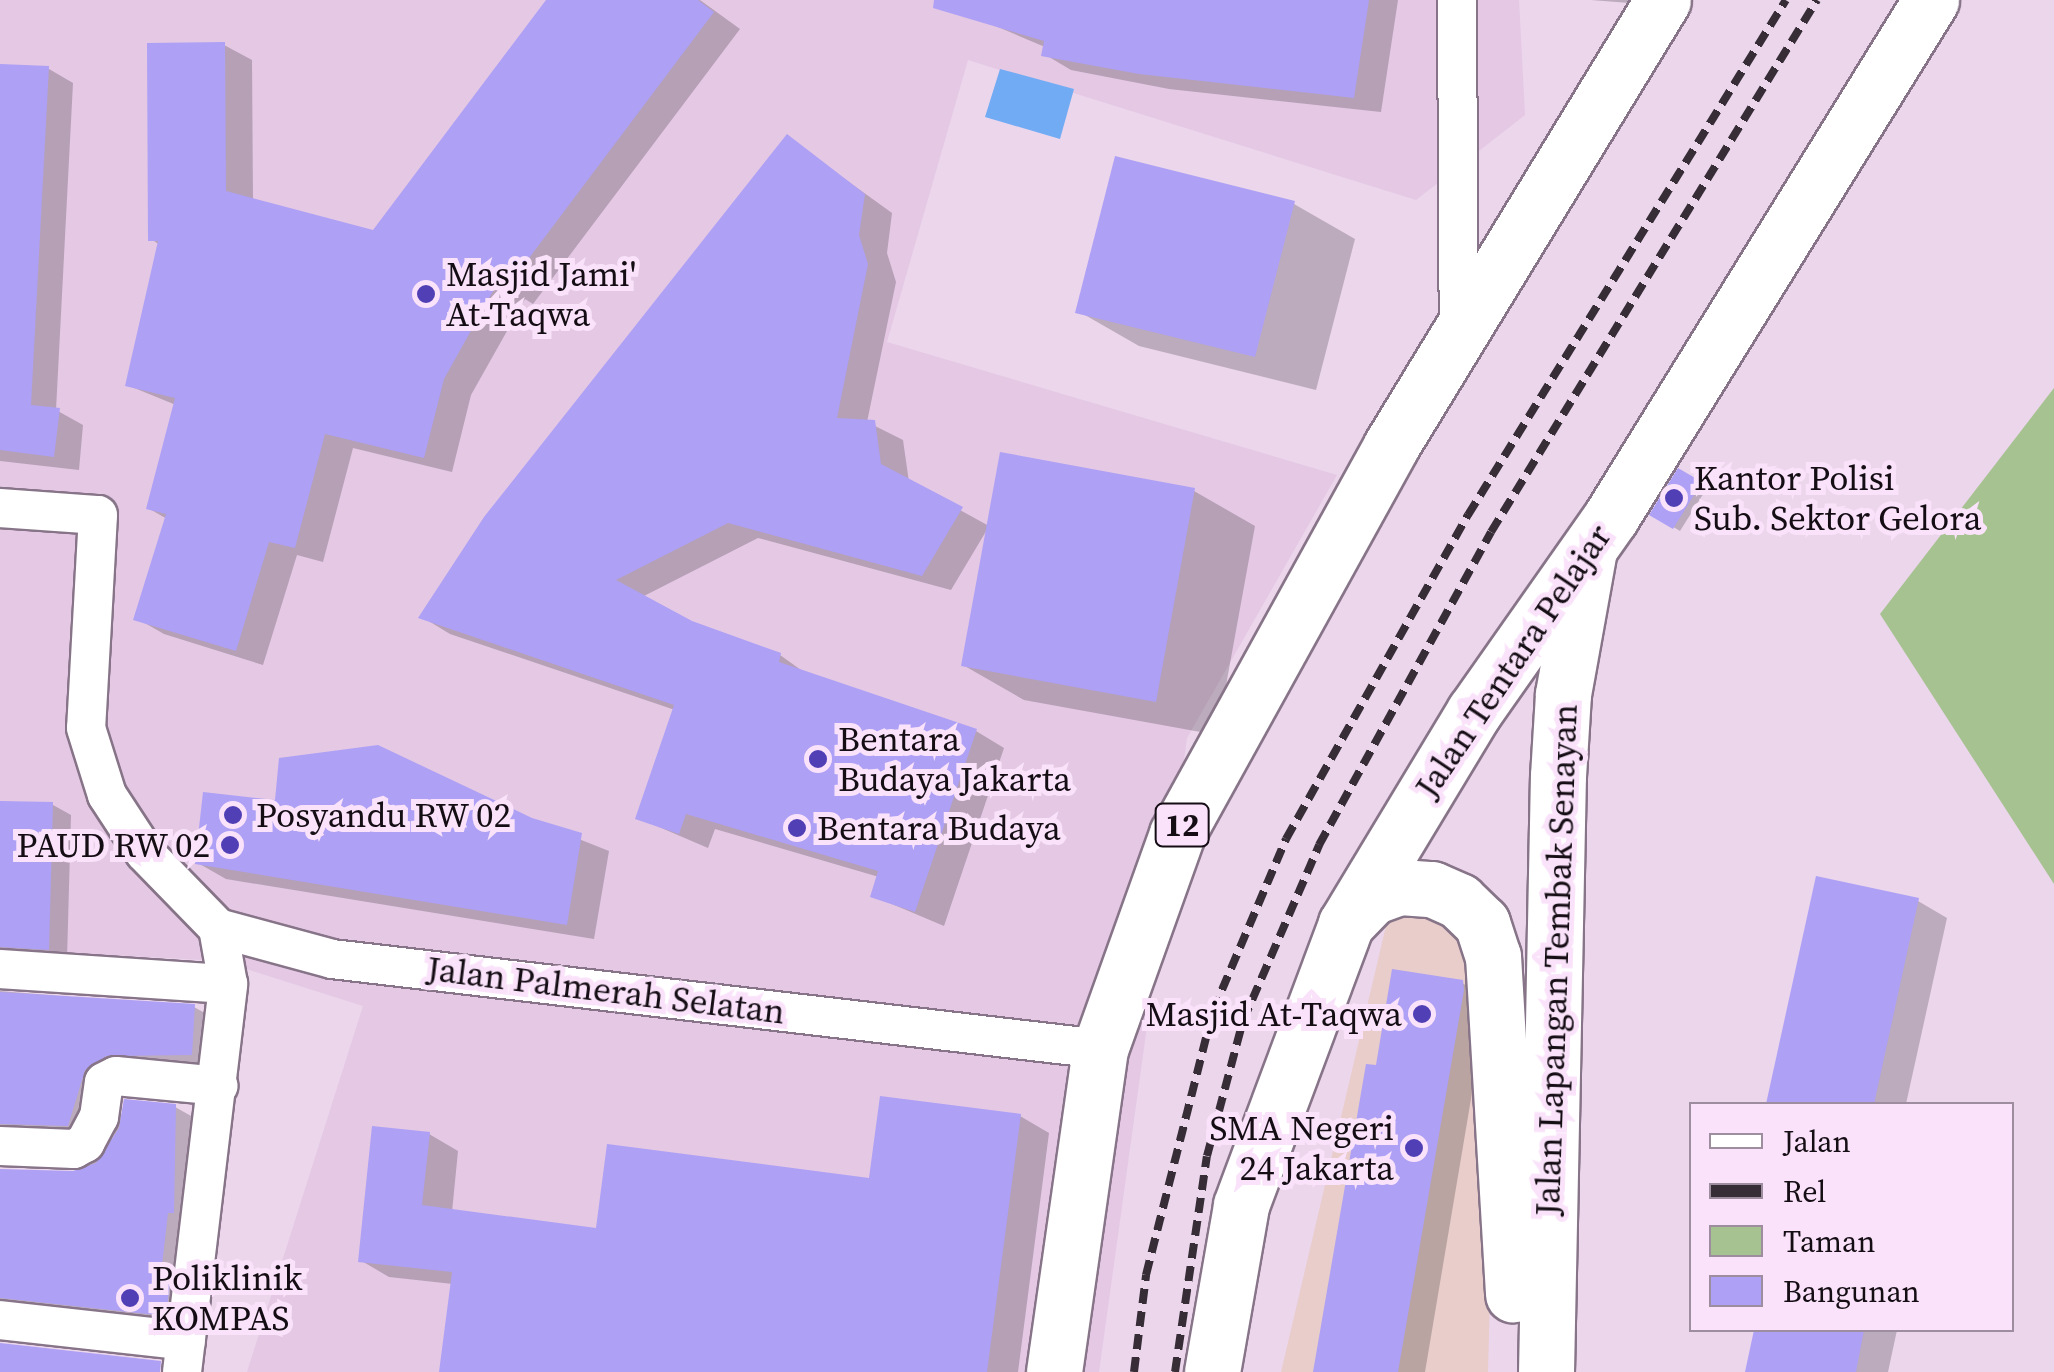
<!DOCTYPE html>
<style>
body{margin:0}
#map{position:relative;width:2054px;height:1372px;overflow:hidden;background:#ecd6ec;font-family:"Source Serif 4",serif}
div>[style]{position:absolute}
.built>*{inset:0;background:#e4c8e4}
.education>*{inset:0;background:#e8cdcb}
.green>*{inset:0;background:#a6c291}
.water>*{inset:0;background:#71abf3}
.shadow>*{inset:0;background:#0003}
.building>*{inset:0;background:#ada0f5}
.roads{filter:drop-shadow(2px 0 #877488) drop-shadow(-2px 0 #877488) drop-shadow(0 2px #877488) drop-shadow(0 -2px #877488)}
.minor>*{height:38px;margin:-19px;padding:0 19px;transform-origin:19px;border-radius:19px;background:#fff}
.secondary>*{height:55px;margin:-27.5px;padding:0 27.5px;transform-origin:27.5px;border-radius:27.5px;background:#fff}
.trunk>*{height:55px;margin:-27.5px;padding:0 27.5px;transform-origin:27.5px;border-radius:27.5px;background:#fff}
.rail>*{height:8px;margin-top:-4px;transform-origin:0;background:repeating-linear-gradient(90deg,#362d36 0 15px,transparent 0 23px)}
.dots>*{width:28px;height:28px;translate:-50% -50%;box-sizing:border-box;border:5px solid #fae3fa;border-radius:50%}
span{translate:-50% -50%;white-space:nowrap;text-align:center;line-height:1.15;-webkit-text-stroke:10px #fae3fa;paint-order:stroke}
.shield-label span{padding:2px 8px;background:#fae3fa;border:2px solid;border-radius:8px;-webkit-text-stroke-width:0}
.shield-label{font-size:32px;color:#140d14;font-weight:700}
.poi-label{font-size:35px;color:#140d14}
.left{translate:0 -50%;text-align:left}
.right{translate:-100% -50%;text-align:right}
.street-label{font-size:35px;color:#140d14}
.legend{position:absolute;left:1689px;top:1102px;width:325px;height:230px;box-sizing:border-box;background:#fae3fa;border:2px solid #9e8d9e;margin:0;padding:12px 18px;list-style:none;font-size:30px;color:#140d14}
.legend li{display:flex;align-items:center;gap:20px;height:50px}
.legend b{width:50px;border:2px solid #9e8d9e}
</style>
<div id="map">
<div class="built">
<i style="clip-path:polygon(0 0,1519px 0,1525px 115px,1416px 200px,968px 60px,887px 342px,1337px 475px,1187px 738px,1099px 1372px,247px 1372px,363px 1006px,221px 961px,0 949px)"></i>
</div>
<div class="education">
<i style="clip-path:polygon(1389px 913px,1500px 924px,1488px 1372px,1281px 1372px)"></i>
</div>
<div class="green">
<i style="clip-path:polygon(2054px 388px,2054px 884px,1880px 614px)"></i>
</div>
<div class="water">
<i style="clip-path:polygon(1000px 69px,1074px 89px,1060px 139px,985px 117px)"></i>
</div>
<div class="shadow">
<i style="clip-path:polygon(549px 0,700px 0,740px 29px,533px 304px,525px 299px,471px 395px,452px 472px,353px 448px,323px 562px,297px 555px,263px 665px,164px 634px,136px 618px,167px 519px,148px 508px,176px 405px,127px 385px,160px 245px,151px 239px,224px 45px,252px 60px,253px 201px,374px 233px)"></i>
<i style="clip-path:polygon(990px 0,1398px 0,1381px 112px,1169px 89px,1071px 70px,1044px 54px,1045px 47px,984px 21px)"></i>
<i style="clip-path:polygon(1591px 0,1642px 0,1642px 4px)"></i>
<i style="clip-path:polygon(0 66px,49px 69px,73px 83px,56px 410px,83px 425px,79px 470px,0 461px)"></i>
<i style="clip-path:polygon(788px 138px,892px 213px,887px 253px,896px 282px,867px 422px,903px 440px,909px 482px,989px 526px,1194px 491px,1255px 526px,1217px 735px,1024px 700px,963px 665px,988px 528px,951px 590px,758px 538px,642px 597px,691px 623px,780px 655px,808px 675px,976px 731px,1004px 748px,944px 926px,873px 896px,879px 877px,715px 829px,708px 848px,638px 818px,675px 710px,450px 634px,422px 617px)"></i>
<i style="clip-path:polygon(1294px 204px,1355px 239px,1316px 390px,1139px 346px,1078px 311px)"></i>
<i style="clip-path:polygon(1679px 471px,1707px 488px,1680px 531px,1652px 514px)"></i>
<i style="clip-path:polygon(0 803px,53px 805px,71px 815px,67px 959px,0 971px)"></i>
<i style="clip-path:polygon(531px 820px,609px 851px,594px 939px,226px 879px,198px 863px)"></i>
<i style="clip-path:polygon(1918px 901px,1947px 918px,1906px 1104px,1771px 1104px)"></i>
<i style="clip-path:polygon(1462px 983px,1488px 998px,1425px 1372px,1316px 1372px,1378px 1068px)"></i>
<i style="clip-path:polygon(0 991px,194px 1007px,212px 1017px,210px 1064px,125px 1065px,86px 1135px,0 1147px)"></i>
<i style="clip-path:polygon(126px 1102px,175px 1107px,193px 1117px,184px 1325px,0 1317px,0 1171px,75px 1174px,107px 1155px)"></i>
<i style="clip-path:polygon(1020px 1116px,1049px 1133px,1018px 1372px,441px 1372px,453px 1284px,389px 1277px,360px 1260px,429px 1134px,458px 1151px,452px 1212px,598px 1230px,871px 1181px)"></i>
<i style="clip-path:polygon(1757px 1330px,1897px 1330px,1888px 1372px,1748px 1372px)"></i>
</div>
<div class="building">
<i style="clip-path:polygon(546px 0,698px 0,714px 12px,505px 290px,497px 284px,444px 379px,424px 458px,325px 434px,295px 548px,269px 542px,236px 651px,133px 620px,166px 514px,146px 509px,175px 398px,125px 386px,158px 241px,148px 241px,147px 43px,225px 42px,226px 191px,373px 230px)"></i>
<i style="clip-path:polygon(934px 0,1369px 0,1354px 98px,1139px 74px,1041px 56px,1044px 41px,933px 8px)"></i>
<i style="clip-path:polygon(0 64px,49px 66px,31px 405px,60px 408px,54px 457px,0 450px)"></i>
<i style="clip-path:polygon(787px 134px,865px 194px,859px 235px,868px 264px,837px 418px,875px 420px,881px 464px,963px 507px,922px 576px,728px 523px,616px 580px,692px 621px,781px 653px,779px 662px,977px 729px,915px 912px,870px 897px,878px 871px,686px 814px,679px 834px,635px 819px,674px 705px,418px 618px,484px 517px)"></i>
<i style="clip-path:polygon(1115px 156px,1295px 201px,1255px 357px,1075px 313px)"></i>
<i style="clip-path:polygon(1000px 452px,1195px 488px,1156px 702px,961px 666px)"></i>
<i style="clip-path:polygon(1678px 468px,1702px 482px,1673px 529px,1649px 515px)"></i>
<i style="clip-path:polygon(378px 745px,532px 818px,582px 833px,567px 925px,195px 864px,203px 792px,275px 800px,279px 758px)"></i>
<i style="clip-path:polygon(0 801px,53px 802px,49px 950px,0 947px)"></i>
<i style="clip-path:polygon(1816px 876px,1919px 898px,1874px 1104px,1766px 1104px)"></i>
<i style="clip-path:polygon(1392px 969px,1463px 980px,1464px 990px,1398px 1372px,1313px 1372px,1366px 1064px,1376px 1065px)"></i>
<i style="clip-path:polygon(0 992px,195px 1004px,192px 1055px,106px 1056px,85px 1070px,68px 1126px,0 1124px)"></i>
<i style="clip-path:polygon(880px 1096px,1021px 1114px,987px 1372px,439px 1372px,452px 1272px,358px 1262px,372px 1126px,430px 1132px,422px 1205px,596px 1228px,607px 1144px,869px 1178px)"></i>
<i style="clip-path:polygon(124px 1099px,176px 1104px,174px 1213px,168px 1213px,161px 1274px,171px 1275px,166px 1316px,0 1298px,0 1169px,73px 1171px,96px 1163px,119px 1128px)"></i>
<i style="clip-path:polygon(1754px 1330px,1864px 1330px,1856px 1372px,1745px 1372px)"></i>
<i style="clip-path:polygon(0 1343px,161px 1361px,160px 1372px,0 1372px)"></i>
</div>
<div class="roads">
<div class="minor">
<i style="left:1457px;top:0;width:330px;rotate:89.7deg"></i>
<i style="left:0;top:508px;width:98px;rotate:4.1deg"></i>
<i style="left:98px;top:515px;width:213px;rotate:93.2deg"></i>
<i style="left:86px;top:728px;width:70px;rotate:72.6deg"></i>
<i style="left:107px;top:795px;width:69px;rotate:56.8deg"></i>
<i style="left:145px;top:853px;width:105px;rotate:45.8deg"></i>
<i style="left:218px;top:928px;width:118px;rotate:15.2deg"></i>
<i style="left:332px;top:959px;width:773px;rotate:6.68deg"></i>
<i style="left:0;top:969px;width:228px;rotate:3.8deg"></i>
<i style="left:0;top:1146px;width:74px;rotate:2.3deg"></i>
<i style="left:74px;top:1149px;width:13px;rotate:-29deg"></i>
<i style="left:85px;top:1143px;width:30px;rotate:-62deg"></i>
<i style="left:99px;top:1117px;width:35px;rotate:-82deg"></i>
<i style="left:104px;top:1082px;width:13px;rotate:-27deg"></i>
<i style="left:116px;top:1076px;width:103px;rotate:5.5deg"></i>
<i style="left:0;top:1320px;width:187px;rotate:6.4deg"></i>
<i style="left:182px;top:1372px;width:391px;rotate:-83.2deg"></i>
<i style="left:228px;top:984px;width:57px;rotate:-100.1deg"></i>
</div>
<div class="secondary">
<i style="left:1346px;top:924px;width:37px;rotate:-46deg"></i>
<i style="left:1372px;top:897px;width:30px;rotate:-20deg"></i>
<i style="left:1400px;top:887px;width:32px;rotate:4deg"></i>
<i style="left:1432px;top:889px;width:30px;rotate:24deg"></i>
<i style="left:1459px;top:901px;width:32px;rotate:44deg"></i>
<i style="left:1482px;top:923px;width:35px;rotate:72deg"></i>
<i style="left:1493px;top:956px;width:339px;rotate:86.6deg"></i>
<i style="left:1546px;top:1372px;width:596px;rotate:-88.85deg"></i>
<i style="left:1558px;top:776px;width:82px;rotate:-86.5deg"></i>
<i style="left:1563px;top:694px;width:146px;rotate:-79.8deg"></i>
</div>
<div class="trunk">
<i style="left:1054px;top:1372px;width:326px;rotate:-81.9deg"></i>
<i style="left:1100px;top:1049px;width:228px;rotate:-70.3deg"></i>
<i style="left:1177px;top:834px;width:443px;rotate:-61.1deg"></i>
<i style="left:1391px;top:446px;width:522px;rotate:-58.62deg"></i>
<i style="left:1212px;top:1372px;width:169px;rotate:-80.1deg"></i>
<i style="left:1241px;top:1205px;width:300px;rotate:-69.5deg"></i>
<i style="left:1346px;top:924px;width:248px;rotate:-58.9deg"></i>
<i style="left:1474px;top:712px;width:238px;rotate:-54.9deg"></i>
<i style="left:1611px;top:517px;width:608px;rotate:-58.24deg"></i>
</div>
</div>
<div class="rail">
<i style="left:1134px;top:1372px;width:98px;rotate:-82.9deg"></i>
<i style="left:1146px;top:1275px;width:272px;rotate:-75.8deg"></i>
<i style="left:1213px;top:1011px;width:187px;rotate:-67deg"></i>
<i style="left:1286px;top:839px;width:372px;rotate:-60.7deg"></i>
<i style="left:1468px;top:515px;width:605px;rotate:-58.31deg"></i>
<i style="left:1175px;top:1372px;width:218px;rotate:-81.6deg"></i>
<i style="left:1207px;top:1156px;width:140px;rotate:-75.1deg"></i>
<i style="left:1243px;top:1021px;width:192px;rotate:-66.6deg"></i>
<i style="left:1319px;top:845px;width:357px;rotate:-61.2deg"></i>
<i style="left:1491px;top:532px;width:624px;rotate:-58.5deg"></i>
</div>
<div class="dots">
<i style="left:426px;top:294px;background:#513fb6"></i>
<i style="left:1674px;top:498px;background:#513fb6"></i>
<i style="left:818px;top:759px;background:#513fb6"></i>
<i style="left:233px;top:815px;background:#513fb6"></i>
<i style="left:797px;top:828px;background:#513fb6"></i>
<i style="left:230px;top:845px;background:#513fb6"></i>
<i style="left:1422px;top:1014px;background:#513fb6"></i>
<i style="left:1414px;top:1148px;background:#513fb6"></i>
<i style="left:130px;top:1298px;background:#513fb6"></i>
</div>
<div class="shield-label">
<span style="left:1182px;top:825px">12</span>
</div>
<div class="poi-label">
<span class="left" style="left:446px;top:294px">Masjid Jami'<br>At-Taqwa</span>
<span class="left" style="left:1694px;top:498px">Kantor Polisi<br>Sub. Sektor Gelora</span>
<span class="left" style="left:838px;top:759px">Bentara<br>Budaya Jakarta</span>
<span class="left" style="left:256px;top:815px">Posyandu RW 02</span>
<span class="left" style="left:817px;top:828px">Bentara Budaya</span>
<span class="right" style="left:210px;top:845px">PAUD RW 02</span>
<span class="right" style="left:1402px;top:1014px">Masjid At-Taqwa</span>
<span class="right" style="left:1394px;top:1148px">SMA Negeri<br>24 Jakarta</span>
<span class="left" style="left:152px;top:1298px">Poliklinik<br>KOMPAS</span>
</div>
<div class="street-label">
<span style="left:1513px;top:661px;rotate:-56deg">Jalan Tentara Pelajar</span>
<span style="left:1556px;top:960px;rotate:-88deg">Jalan Lapangan Tembak Senayan</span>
<span style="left:606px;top:990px;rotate:7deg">Jalan Palmerah Selatan</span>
</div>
<ul class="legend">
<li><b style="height:12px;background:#fff"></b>Jalan</li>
<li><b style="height:12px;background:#362d36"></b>Rel</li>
<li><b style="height:28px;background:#a6c291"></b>Taman</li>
<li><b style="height:28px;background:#ada0f5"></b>Bangunan</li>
</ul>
</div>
